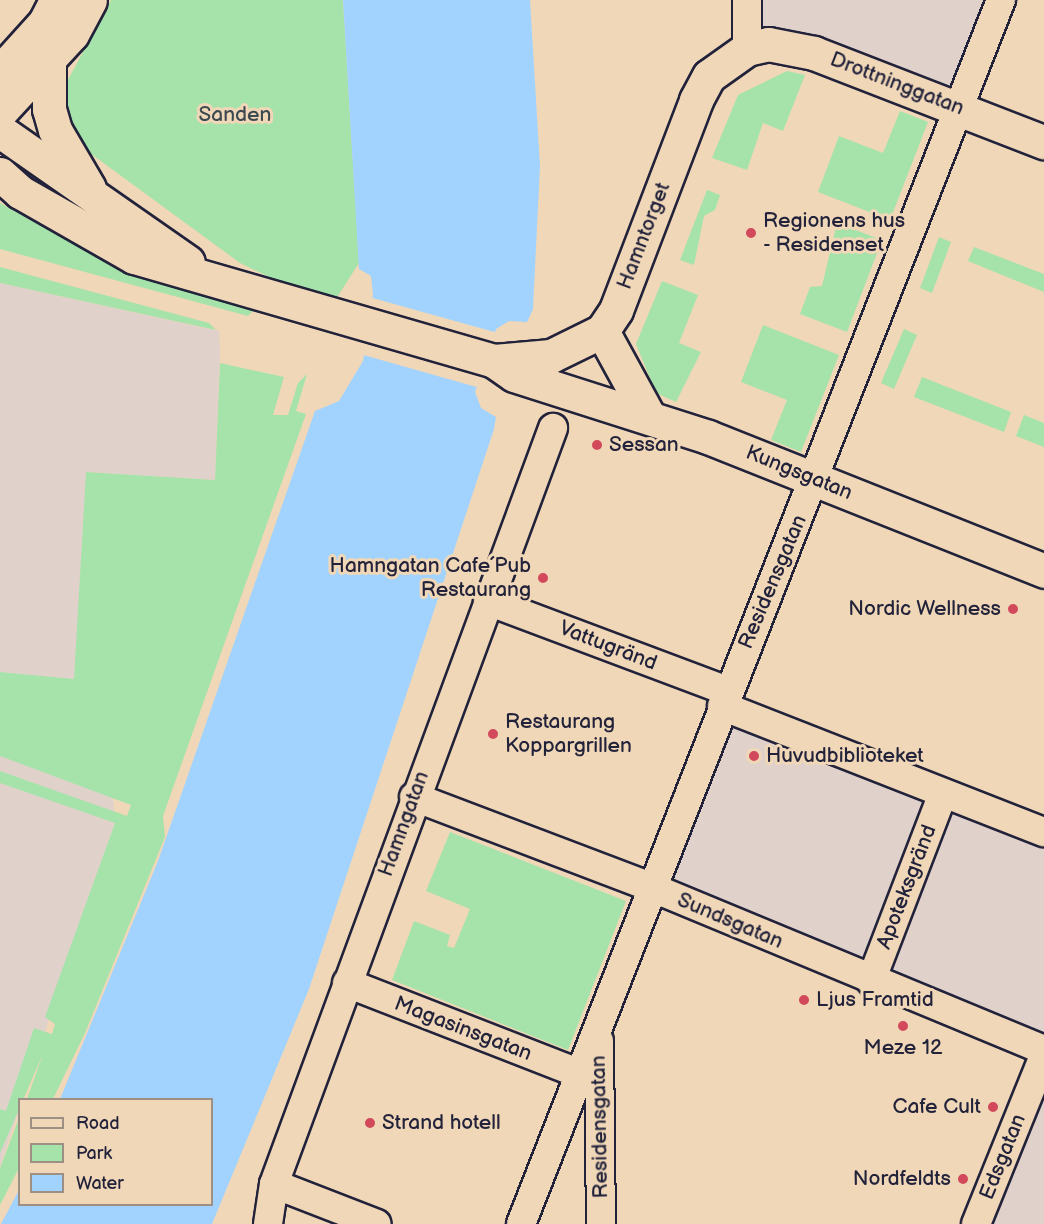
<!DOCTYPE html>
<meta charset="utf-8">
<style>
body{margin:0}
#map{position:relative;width:1044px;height:1224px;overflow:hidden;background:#f0d7b7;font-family:"Balsamiq Sans",sans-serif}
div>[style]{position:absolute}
.built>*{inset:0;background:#e0d2cb}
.green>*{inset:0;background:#a6e3aa}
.water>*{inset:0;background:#a2d3ff}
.pier>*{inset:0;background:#f0d7b7}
.roads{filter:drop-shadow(2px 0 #22223b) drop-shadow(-2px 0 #22223b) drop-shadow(0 2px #22223b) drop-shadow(0 -2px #22223b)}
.street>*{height:28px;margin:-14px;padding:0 14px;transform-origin:14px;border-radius:14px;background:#f0d7b7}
.secondary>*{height:33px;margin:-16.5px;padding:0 16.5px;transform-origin:16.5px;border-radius:16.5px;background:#f0d7b7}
.dots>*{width:16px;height:16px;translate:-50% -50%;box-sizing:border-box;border:3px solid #f0d7b7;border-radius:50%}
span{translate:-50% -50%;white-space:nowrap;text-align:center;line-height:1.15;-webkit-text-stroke:6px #f0d7b7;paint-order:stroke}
.street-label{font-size:21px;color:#22223b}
.park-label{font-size:21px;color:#3c4951}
.poi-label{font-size:21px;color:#22223b}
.left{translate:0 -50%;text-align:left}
.right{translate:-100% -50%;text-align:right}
.legend{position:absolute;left:18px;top:1098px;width:195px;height:108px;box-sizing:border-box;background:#f0d7b7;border:2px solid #9e8f85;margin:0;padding:8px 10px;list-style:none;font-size:18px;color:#22223b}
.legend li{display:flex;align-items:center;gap:12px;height:30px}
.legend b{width:30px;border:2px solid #9e8f85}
</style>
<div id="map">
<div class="built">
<i style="clip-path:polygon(747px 0,998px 0,958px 102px,751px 42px)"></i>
<i style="clip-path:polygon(0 283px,219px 331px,220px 354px,215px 480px,86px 472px,115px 822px,0 1167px)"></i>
<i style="clip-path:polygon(724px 712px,935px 795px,866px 974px,658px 885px)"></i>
<i style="clip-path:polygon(946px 799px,1044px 838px,1044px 1043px,877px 977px)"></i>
<i style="clip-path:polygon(1044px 1085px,1044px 1224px,988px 1224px)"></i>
</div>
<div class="green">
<i style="clip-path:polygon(111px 0,343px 0,359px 263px,336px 299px,284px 284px,240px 263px,83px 148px,67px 115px,63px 89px)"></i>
<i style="clip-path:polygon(787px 71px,805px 75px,783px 131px,763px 123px,747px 170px,712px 158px,738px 95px)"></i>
<i style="clip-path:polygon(900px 111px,928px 122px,890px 220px,818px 192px,839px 136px,883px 153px)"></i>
<i style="clip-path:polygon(707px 190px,720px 195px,715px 210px,704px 216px,694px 265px,680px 260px)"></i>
<i style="clip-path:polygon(0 203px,113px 265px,253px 311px,248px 316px,0 249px)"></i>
<i style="clip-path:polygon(837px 223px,882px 240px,847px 332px,800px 314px,810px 287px,822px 286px)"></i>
<i style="clip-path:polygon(939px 237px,951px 242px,932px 293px,920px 288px)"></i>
<i style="clip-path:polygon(974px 247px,1044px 274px,1044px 292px,968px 261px)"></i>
<i style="clip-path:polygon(0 267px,209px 323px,216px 330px,0 283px)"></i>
<i style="clip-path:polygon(662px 281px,698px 295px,679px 343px,701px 352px,676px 402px,656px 393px,636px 344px)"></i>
<i style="clip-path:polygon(763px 325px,839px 355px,801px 452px,771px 440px,787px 400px,741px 382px)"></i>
<i style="clip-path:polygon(904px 329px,917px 335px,894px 389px,881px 383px)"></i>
<i style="clip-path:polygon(220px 363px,284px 377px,273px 415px,288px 415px,298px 383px,307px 374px,296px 411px,306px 414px,163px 816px,165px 837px,85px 1033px,53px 1099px,27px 1099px,43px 1054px,0 1153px,0 1109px,6px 1111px,34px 1028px,52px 1034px,55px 1024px,45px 1017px,115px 823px,0 783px,0 771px,127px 816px,131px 805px,0 756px,0 672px,74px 679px,86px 472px,215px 480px)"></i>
<i style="clip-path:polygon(922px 377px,1011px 412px,1004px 432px,914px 397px)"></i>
<i style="clip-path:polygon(1024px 415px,1044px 423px,1044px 447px,1016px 436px)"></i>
<i style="clip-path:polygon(450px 832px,626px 901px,568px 1050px,392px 980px,414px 921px,450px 935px,447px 946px,454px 948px,470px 909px,426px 891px)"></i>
<i style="clip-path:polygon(19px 1118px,19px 1168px,0 1205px,0 1168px)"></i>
</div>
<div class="water">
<i style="clip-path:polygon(343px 0,530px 0,540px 166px,533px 309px,527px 322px,509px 321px,496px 329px,475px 392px,481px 408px,496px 417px,494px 429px,309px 989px,212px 1224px,1px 1224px,19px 1190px,20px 1204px,212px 1204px,212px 1100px,60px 1099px,158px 861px,315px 411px,339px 401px,363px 361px,373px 294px,371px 276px,359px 269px)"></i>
</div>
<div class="pier">
<i style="clip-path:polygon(369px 297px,498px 333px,480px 388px,360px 354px)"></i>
</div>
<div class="roads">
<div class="street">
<i style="left:747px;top:0;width:49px;rotate:90deg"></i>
<i style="left:488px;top:601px;width:255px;rotate:20.6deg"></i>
<i style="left:722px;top:706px;width:346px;rotate:21.4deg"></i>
<i style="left:414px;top:797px;width:256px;rotate:20.8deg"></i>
<i style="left:653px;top:888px;width:423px;rotate:22.5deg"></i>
<i style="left:871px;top:981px;width:201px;rotate:-69deg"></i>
<i style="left:347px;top:983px;width:250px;rotate:21.3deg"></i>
<i style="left:599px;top:1041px;width:183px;rotate:89.4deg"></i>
<i style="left:274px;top:1184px;width:110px;rotate:21.2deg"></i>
<i style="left:268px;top:1224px;width:40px;rotate:-81.5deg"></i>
<i style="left:274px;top:1184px;width:806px;rotate:-69.74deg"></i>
<i style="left:521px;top:1224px;width:1315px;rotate:-68.59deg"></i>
<i style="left:976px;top:1224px;width:181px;rotate:-68deg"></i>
</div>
<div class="secondary">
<i style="left:49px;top:62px;width:47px;rotate:90deg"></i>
<i style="left:49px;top:109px;width:22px;rotate:74deg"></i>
<i style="left:55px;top:130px;width:67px;rotate:59.6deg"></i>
<i style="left:0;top:72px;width:67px;rotate:-48deg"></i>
<i style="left:45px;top:22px;width:25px;rotate:-63deg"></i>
<i style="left:0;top:112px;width:106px;rotate:-47.3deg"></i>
<i style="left:72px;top:34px;width:38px;rotate:-62deg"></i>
<i style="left:0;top:131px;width:229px;rotate:34.9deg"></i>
<i style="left:0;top:174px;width:27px;rotate:42deg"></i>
<i style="left:20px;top:192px;width:131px;rotate:29.7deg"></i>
<i style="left:134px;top:257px;width:375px;rotate:16.1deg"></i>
<i style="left:494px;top:361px;width:24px;rotate:35deg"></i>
<i style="left:514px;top:375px;width:204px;rotate:17.7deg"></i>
<i style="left:708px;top:437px;width:362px;rotate:21.7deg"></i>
<i style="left:602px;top:331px;width:96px;rotate:61.3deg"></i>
<i style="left:494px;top:361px;width:57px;rotate:-5deg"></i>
<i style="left:551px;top:356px;width:57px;rotate:-26.1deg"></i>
<i style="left:602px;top:331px;width:25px;rotate:-56deg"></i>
<i style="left:616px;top:310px;width:225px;rotate:-69.1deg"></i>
<i style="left:696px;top:100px;width:27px;rotate:-62deg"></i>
<i style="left:709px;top:76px;width:47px;rotate:-35.4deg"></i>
<i style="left:747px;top:49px;width:22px;rotate:-13deg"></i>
<i style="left:768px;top:44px;width:47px;rotate:11.1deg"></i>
<i style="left:814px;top:53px;width:247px;rotate:21.2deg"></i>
</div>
</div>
<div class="dots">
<i style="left:751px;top:233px;background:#d1495b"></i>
<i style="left:597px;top:445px;background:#d1495b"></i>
<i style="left:543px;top:578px;background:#d1495b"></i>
<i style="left:1013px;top:609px;background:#d1495b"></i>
<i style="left:493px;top:734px;background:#d1495b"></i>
<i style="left:754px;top:756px;background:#d1495b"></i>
<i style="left:804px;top:1000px;background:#d1495b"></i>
<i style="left:903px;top:1026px;background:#d1495b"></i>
<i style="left:993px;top:1107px;background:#d1495b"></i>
<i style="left:370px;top:1123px;background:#d1495b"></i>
<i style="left:963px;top:1179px;background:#d1495b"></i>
</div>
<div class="street-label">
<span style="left:897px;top:84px;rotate:21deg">Drottninggatan</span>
<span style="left:644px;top:236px;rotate:-69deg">Hamntorget</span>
<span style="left:799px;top:473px;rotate:22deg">Kungsgatan</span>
<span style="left:773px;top:582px;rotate:-67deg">Residensgatan</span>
<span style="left:608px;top:646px;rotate:21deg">Vattugränd</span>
<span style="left:404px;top:824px;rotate:-70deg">Hamngatan</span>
<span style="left:907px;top:887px;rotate:-69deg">Apoteksgränd</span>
<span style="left:730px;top:921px;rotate:23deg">Sundsgatan</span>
<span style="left:463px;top:1029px;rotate:21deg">Magasinsgatan</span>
<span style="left:600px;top:1127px;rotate:-91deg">Residensgatan</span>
<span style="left:1003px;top:1157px;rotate:-68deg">Edsgatan</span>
</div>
<div class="park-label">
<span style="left:235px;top:115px">Sanden</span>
</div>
<div class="poi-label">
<span class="left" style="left:763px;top:233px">Regionens hus<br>- Residenset</span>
<span class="left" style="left:609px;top:445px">Sessan</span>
<span class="right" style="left:531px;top:578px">Hamngatan Cafe´Pub<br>Restaurang</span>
<span class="right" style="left:1001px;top:609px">Nordic Wellness</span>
<span class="left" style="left:505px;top:734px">Restaurang<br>Koppargrillen</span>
<span class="left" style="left:766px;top:756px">Huvudbiblioteket</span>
<span class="left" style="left:816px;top:1000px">Ljus Framtid</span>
<span style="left:903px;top:1048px">Meze 12</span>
<span class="right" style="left:981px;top:1107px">Cafe Cult</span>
<span class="left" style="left:382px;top:1123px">Strand hotell</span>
<span class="right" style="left:951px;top:1179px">Nordfeldts</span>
</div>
<ul class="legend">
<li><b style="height:8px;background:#f0d7b7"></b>Road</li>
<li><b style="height:16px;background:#a6e3aa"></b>Park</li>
<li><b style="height:16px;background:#a2d3ff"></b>Water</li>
</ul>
</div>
